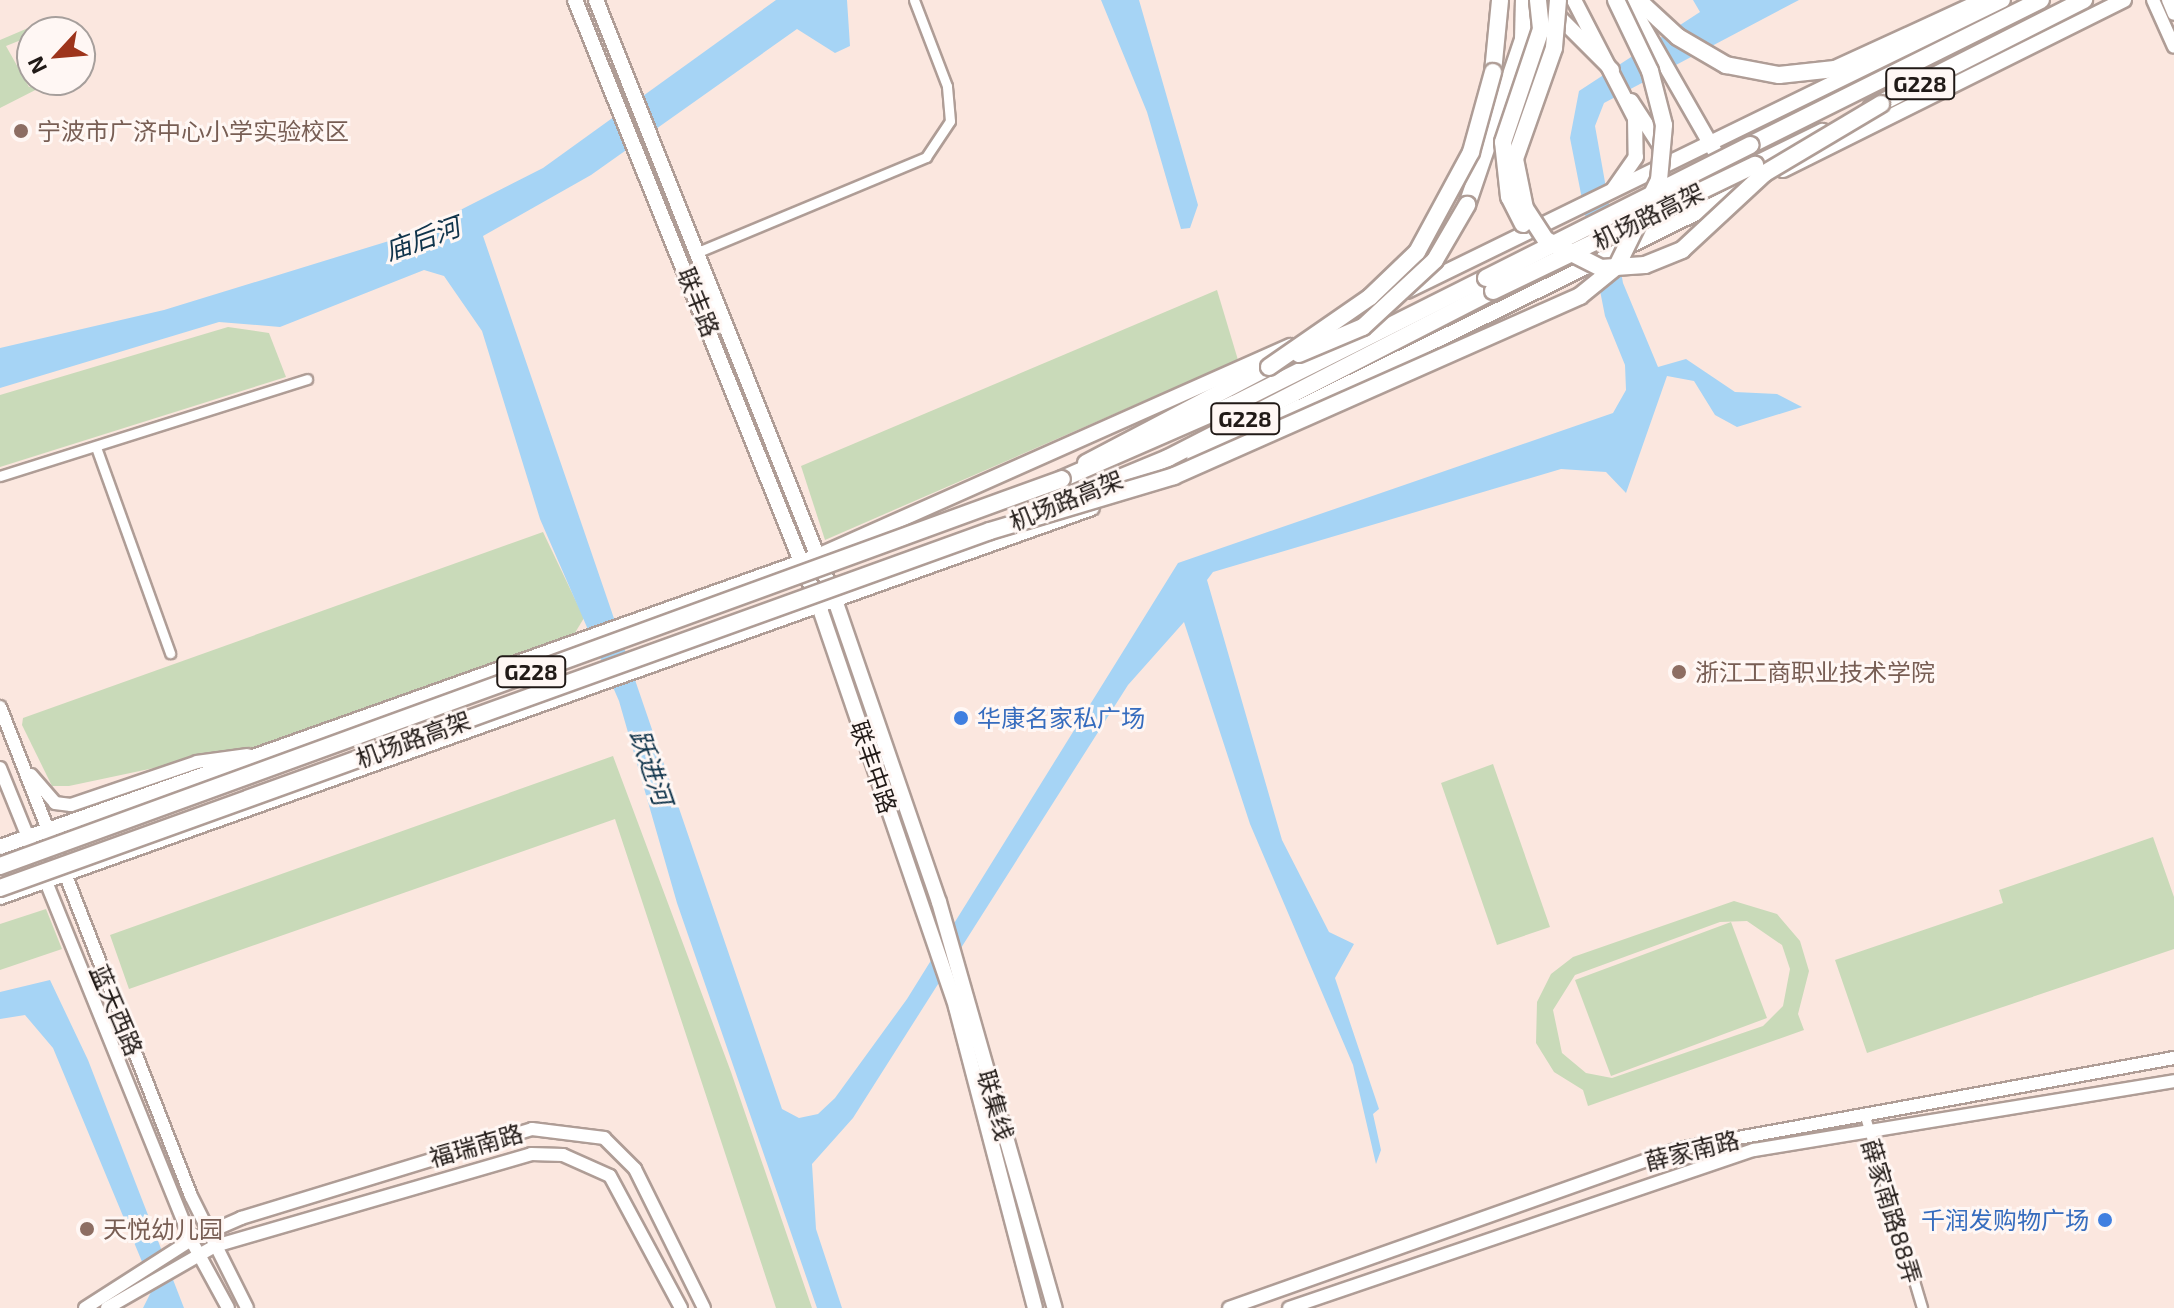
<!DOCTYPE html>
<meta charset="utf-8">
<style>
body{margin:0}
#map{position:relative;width:2174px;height:1308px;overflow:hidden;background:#fbe7df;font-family:"Exo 2","Noto Sans SC",sans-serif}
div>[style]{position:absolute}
.green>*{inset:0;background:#c9dab9}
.water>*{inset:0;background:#a6d4f5}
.roads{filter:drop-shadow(2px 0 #af9d96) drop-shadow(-2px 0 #af9d96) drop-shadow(0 2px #af9d96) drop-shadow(0 -2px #af9d96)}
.street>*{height:9px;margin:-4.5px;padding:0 4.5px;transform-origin:4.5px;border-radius:4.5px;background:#fff}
.secondary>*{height:12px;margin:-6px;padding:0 6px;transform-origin:6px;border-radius:6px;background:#fff}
.primary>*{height:14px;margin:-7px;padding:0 7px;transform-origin:7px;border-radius:7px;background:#fff}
.highway>*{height:16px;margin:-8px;padding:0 8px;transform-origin:8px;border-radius:8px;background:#fff}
.bridges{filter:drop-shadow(2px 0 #af9d96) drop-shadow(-2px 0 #af9d96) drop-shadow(0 2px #af9d96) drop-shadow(0 -2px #af9d96)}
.highway-bridge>*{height:16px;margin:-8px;padding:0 8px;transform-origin:8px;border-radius:8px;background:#fff}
.dots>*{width:22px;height:22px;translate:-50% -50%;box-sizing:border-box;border:4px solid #fff7f4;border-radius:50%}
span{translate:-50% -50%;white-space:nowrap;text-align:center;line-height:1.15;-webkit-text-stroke:6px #fff7f4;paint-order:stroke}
.shield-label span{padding:2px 6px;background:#fff7f4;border:2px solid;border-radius:6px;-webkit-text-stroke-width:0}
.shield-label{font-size:22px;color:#211a17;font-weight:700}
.education-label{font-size:24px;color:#785e54}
.left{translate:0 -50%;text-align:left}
.street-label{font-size:24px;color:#211a17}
.shop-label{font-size:24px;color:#366cbe}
.right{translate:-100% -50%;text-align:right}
.water-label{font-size:26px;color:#10344b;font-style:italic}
.north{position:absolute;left:16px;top:16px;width:80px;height:80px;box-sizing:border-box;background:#fff7f4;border:2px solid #a69f9c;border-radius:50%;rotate:244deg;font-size:22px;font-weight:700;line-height:32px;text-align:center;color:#211a17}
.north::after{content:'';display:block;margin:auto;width:28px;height:36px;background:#9d341b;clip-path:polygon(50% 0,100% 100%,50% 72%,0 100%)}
</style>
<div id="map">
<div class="green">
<i style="clip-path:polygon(47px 20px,51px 28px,6px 46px,29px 87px,55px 80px,0 108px,0 40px)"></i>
<i style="clip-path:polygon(1217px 290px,1238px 360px,825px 540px,801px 466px)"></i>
<i style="clip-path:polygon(228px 327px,269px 333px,286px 377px,0 467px,0 395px)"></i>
<i style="clip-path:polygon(543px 532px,584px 618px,573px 636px,475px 673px,272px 743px,69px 786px,52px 786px,22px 725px,23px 718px)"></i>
<i style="clip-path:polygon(613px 756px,731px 1072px,812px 1308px,776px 1308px,615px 819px,129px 989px,110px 935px)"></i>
<i style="clip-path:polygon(1493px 764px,1550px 927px,1497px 945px,1441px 783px)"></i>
<i style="clip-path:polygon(2153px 837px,2174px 897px,2174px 949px,1867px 1053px,1835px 960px,2003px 903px,1999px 890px)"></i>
<i style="clip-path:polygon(evenodd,1734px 901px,1777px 914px,1800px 941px,1809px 971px,1798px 1014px,1804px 1030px,1588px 1106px,1583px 1090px,1554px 1072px,1536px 1043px,1537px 1002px,1551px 974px,1573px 957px,1734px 901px,1747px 921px,1782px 945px,1790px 969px,1783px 1006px,1763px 1026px,1612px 1078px,1586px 1073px,1562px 1053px,1553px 1010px,1575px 975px,1720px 922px,1747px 921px)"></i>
<i style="clip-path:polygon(46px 909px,62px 949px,0 970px,0 924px)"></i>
<i style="clip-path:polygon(1731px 922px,1767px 1018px,1611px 1076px,1575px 980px)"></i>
</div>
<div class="water">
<i style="clip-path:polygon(776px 0,847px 0,850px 46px,835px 53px,797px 29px,591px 175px,483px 236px,782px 1109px,799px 1118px,818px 1114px,835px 1098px,907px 999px,1178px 563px,1613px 413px,1626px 390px,1625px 365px,1605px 316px,1570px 138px,1579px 91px,1700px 12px,1693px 0,1799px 0,1604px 103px,1595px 126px,1623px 283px,1658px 367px,1686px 359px,1735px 392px,1777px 394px,1802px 407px,1737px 427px,1715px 415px,1694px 381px,1667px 376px,1626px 493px,1606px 472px,1561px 469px,1213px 572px,1207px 580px,1282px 840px,1329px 932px,1354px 944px,1335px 978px,1379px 1109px,1373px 1114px,1381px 1150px,1376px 1164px,1353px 1065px,1250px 824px,1184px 622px,1128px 685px,853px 1118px,812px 1164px,816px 1229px,842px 1308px,817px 1308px,677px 903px,619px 701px,540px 519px,482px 331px,444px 276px,424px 270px,280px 327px,219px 322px,0 388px,0 348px,164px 310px,415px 233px,543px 168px)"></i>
<i style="clip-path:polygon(1101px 0,1139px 0,1198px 205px,1190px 228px,1181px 229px,1147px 112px)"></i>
<i style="clip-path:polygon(50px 980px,88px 1060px,184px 1308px,143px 1308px,153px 1288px,53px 1048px,25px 1015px,0 1019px,0 992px)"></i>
</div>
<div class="roads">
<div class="street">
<i style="left:698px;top:252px;width:247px;rotate:-22.6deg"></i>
<i style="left:926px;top:157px;width:43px;rotate:-56.3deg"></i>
<i style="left:950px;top:121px;width:35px;rotate:-95deg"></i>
<i style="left:947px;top:86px;width:92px;rotate:-111deg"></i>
<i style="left:97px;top:450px;width:216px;rotate:70.2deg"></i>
<i style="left:0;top:476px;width:322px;rotate:-17.5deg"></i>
<i style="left:1864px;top:1113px;width:203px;rotate:73.4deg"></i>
</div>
<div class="secondary">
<i style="left:2153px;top:0;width:51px;rotate:65.9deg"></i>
<i style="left:2168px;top:0;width:15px;rotate:67deg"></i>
<i style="left:0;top:707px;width:525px;rotate:68.66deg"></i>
<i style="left:191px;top:1196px;width:125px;rotate:63.4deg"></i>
<i style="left:0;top:768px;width:509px;rotate:67.97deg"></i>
<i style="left:191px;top:1240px;width:77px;rotate:61.4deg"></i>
<i style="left:31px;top:775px;width:37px;rotate:49deg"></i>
<i style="left:55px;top:803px;width:16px;rotate:7deg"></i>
<i style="left:71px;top:805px;width:133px;rotate:-18.8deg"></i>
<i style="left:197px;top:762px;width:51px;rotate:-7.8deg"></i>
<i style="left:85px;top:1308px;width:126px;rotate:-32.7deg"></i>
<i style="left:191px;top:1240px;width:55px;rotate:-23.7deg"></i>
<i style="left:241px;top:1218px;width:304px;rotate:-17deg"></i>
<i style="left:532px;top:1129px;width:73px;rotate:7.1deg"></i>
<i style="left:604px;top:1138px;width:44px;rotate:45deg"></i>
<i style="left:635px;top:1169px;width:155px;rotate:63.6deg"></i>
<i style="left:107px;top:1308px;width:125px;rotate:-29.9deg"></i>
<i style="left:215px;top:1246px;width:329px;rotate:-16.2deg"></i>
<i style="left:531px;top:1154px;width:32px;rotate:2deg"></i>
<i style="left:563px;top:1155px;width:51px;rotate:24.1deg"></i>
<i style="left:610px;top:1176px;width:150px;rotate:61.7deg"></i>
<i style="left:1229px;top:1308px;width:476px;rotate:-19.5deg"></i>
<i style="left:1678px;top:1149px;width:504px;rotate:-10.4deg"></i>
<i style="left:1289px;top:1308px;width:491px;rotate:-18.8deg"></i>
<i style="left:1754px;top:1150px;width:426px;rotate:-9.3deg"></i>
</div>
<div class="primary">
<i style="left:575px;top:0;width:653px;rotate:68.07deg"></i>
<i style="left:819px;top:606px;width:424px;rotate:71.1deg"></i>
<i style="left:956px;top:1007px;width:311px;rotate:75.3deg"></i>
<i style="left:596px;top:0;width:646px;rotate:68.28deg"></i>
<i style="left:835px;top:600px;width:319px;rotate:71deg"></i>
<i style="left:939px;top:902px;width:422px;rotate:74.1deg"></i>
<i style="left:1542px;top:0;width:99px;rotate:45deg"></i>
<i style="left:1574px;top:0;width:133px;rotate:62.7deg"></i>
<i style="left:1635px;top:118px;width:39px;rotate:89deg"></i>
<i style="left:1636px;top:157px;width:39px;rotate:125deg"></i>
<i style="left:1628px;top:0;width:215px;rotate:60.2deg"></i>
<i style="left:1631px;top:101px;width:59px;rotate:56.9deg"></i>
<i style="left:1783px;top:170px;width:381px;rotate:-26.5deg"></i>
<i style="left:1407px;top:291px;width:663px;rotate:-26.02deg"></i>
<i style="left:1194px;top:459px;width:611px;rotate:-26.1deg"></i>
<i style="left:0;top:847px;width:868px;rotate:-19.58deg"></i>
<i style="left:818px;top:556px;width:517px;rotate:-23.99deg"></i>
<i style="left:0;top:897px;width:1159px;rotate:-19.61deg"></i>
</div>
<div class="highway">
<i style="left:1638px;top:0;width:54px;rotate:42.8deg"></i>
<i style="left:1678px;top:37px;width:56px;rotate:30.3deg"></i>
<i style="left:1726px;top:65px;width:54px;rotate:10.7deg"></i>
<i style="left:1779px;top:75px;width:56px;rotate:-6.1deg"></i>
<i style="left:1835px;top:69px;width:166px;rotate:-24.6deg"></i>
<i style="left:1493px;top:72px;width:72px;rotate:-84.4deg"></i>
<i style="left:1871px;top:108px;width:239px;rotate:-26.9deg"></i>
<i style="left:1750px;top:145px;width:325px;rotate:-26.5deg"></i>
<i style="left:1755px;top:165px;width:75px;rotate:-26.2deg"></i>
<i style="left:1467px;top:205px;width:174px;rotate:-71.3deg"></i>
<i style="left:1523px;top:40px;width:40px;rotate:-88.6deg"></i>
<i style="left:1086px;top:463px;width:207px;rotate:-27.7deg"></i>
<i style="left:1062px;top:479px;width:188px;rotate:-23.6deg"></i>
<i style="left:1234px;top:404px;width:282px;rotate:-26.6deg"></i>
<i style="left:1047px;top:508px;width:131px;rotate:-22.5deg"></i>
<i style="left:1168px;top:458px;width:365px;rotate:-27.2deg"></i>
</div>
</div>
<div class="bridges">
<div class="highway-bridge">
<i style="left:1558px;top:0;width:48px;rotate:94.8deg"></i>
<i style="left:1554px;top:48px;width:118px;rotate:109.4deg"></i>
<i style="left:1515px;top:159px;width:50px;rotate:78.5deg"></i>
<i style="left:1525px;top:208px;width:38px;rotate:57deg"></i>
<i style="left:1546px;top:240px;width:62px;rotate:27deg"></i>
<i style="left:1601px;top:268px;width:44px;rotate:-3.9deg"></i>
<i style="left:1645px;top:265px;width:40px;rotate:-22deg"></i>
<i style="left:1682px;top:250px;width:113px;rotate:-42.9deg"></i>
<i style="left:1765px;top:173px;width:135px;rotate:-30.7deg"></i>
<i style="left:1523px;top:224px;width:30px;rotate:-117deg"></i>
<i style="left:1509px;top:197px;width:55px;rotate:-96.2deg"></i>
<i style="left:1503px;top:142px;width:119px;rotate:-71.4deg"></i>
<i style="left:1541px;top:29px;width:29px;rotate:-96deg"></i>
<i style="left:1486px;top:278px;width:296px;rotate:-26.7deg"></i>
<i style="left:1493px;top:291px;width:291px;rotate:-25.7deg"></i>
<i style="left:1299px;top:354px;width:69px;rotate:-22.9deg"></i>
<i style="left:1363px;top:327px;width:98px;rotate:-42.9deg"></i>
<i style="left:1435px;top:260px;width:64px;rotate:-59.8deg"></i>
<i style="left:1269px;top:367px;width:123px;rotate:-34.7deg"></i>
<i style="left:1370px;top:297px;width:65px;rotate:-43.8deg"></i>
<i style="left:1417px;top:252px;width:114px;rotate:-61.6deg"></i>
<i style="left:1471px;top:152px;width:83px;rotate:-74.6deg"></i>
<i style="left:0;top:866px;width:1130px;rotate:-20.02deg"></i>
<i style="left:0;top:888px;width:1052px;rotate:-19.83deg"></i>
<i style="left:990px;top:531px;width:192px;rotate:-16.6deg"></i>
<i style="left:1174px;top:476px;width:444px;rotate:-23.9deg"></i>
<i style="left:1580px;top:296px;width:48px;rotate:-39deg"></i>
<i style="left:1617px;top:266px;width:96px;rotate:-64deg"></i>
<i style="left:1659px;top:180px;width:55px;rotate:-84.8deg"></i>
<i style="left:1664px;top:125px;width:56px;rotate:-104.5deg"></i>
<i style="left:1650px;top:71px;width:79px;rotate:-115.6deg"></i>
</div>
</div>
<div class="dots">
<i style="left:21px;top:131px;background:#8d6e63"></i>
<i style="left:1679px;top:672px;background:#8d6e63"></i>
<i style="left:961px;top:718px;background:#3f7fe0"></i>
<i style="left:2105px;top:1220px;background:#3f7fe0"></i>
<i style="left:87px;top:1229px;background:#8d6e63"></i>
</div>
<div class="shield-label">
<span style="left:1920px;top:84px">G228</span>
<span style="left:1245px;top:419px">G228</span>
<span style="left:531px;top:672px">G228</span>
</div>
<div class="education-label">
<span class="left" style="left:37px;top:131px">宁波市广济中心小学实验校区</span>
<span class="left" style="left:1695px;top:672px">浙江工商职业技术学院</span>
<span class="left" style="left:103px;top:1229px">天悦幼儿园</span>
</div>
<div class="street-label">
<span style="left:1648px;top:216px;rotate:-26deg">机场路高架</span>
<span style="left:699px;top:302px;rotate:68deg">联丰路</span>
<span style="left:1066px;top:500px;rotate:-22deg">机场路高架</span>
<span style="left:413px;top:739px;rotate:-20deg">机场路高架</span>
<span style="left:874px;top:767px;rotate:71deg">联丰中路</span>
<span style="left:117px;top:1010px;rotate:67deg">蓝天西路</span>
<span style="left:996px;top:1105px;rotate:74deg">联集线</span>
<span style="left:476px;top:1145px;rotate:-16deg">福瑞南路</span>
<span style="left:1692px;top:1150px;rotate:-14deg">薛家南路</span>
<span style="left:1892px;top:1211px;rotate:73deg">薛家南路88弄</span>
</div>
<div class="shop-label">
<span class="left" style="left:977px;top:718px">华康名家私广场</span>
<span class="right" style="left:2089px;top:1220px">千润发购物广场</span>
</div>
<div class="water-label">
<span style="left:422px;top:238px;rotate:-20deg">庙后河</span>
<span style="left:652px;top:767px;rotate:71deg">跃进河</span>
</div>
<div class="north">N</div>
</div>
